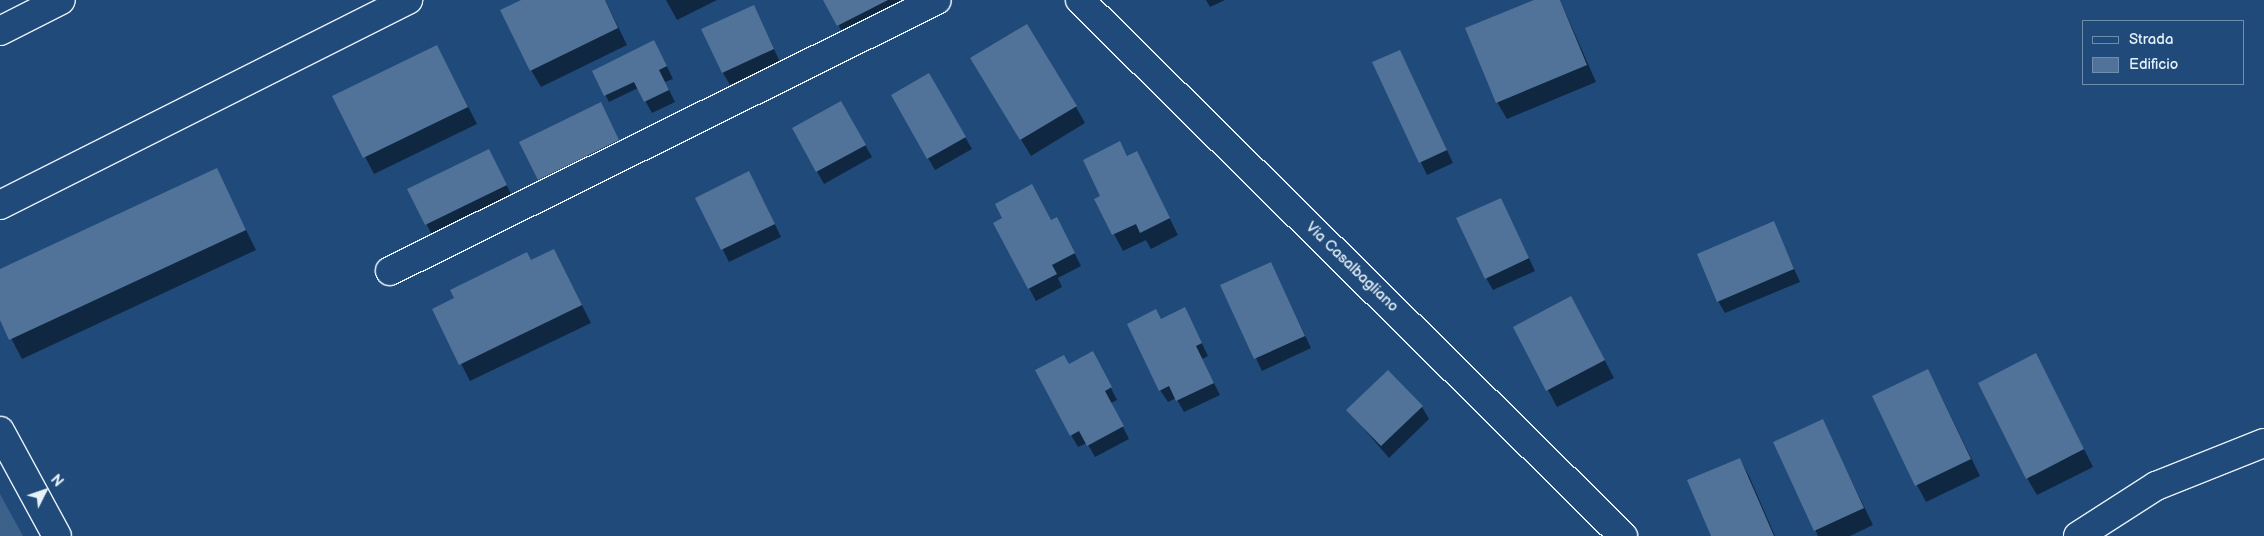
<!DOCTYPE html>
<style>
body{margin:0}
#map{position:relative;width:2264px;height:536px;overflow:hidden;background:#1f4a7a;font-family:"Balsamiq Sans",sans-serif}
div>[style]{position:absolute}
.green>*{inset:0;background:#3c628c}
.shadow>*{inset:0;background:#0007}
.building>*{inset:0;background:#517399}
.roads{filter:drop-shadow(1px 0 #e8f1f8) drop-shadow(-1px 0 #e8f1f8) drop-shadow(0 1px #e8f1f8) drop-shadow(0 -1px #e8f1f8)}
.minor>*{height:28px;margin:-14px;padding:0 14px;transform-origin:14px;border-radius:14px;background:#1f4a7a}
.secondary>*{height:28px;margin:-14px;padding:0 14px;transform-origin:14px;border-radius:14px;background:#1f4a7a}
span{translate:-50% -50%;white-space:nowrap;text-align:center;line-height:1.15;-webkit-text-stroke:4px #1f4a7a;paint-order:stroke}
.street-label{font-size:15px;color:#e8f1f8}
.legend{position:absolute;left:2082px;top:20px;width:162px;height:65px;box-sizing:border-box;background:#1f4a7a;border:1px solid #6f8dac;margin:0;padding:6px 9px;list-style:none;font-size:15px;color:#e8f1f8}
.legend li{display:flex;align-items:center;gap:10px;height:25px}
.legend b{width:25px;border:1px solid #6f8dac}
.north{position:absolute;left:20px;top:466px;width:50px;height:50px;-webkit-text-stroke:4px #1f4a7a;paint-order:stroke;rotate:49deg;font-size:14px;font-weight:700;line-height:20px;text-align:center;color:#e8f1f8}
.north::after{content:'';display:block;margin:auto;width:18px;height:22px;background:#e8f1f8;clip-path:polygon(50% 0,100% 100%,50% 72%,0 100%)}
</style>
<div id="map">
<div class="green">
<i style="clip-path:polygon(0 494px,23px 536px,0 536px)"></i>
</div>
<div class="shadow">
<i style="clip-path:polygon(524px 0,605px 0,627px 45px,541px 87px,531px 70px)"></i>
<i style="clip-path:polygon(666px 0,717px 0,677px 20px)"></i>
<i style="clip-path:polygon(825px 0,929px 0,848px 43px)"></i>
<i style="clip-path:polygon(1206px 0,1225px 0,1210px 7px)"></i>
<i style="clip-path:polygon(1537px 0,1560px 0,1596px 82px,1507px 119px,1497px 102px)"></i>
<i style="clip-path:polygon(760px 19px,780px 62px,730px 85px,723px 73px)"></i>
<i style="clip-path:polygon(437px 46px,477px 124px,374px 174px,334px 96px)"></i>
<i style="clip-path:polygon(661px 54px,673px 79px,665px 82px,675px 102px,652px 113px,638px 88px,609px 102px,593px 71px)"></i>
<i style="clip-path:polygon(1374px 63px,1406px 63px,1453px 163px,1427px 175px)"></i>
<i style="clip-path:polygon(929px 75px,972px 149px,935px 170px,892px 96px)"></i>
<i style="clip-path:polygon(982px 75px,1076px 107px,1085px 123px,1031px 156px)"></i>
<i style="clip-path:polygon(600px 103px,625px 153px,546px 191px,539px 179px)"></i>
<i style="clip-path:polygon(841px 103px,872px 157px,824px 184px,793px 129px)"></i>
<i style="clip-path:polygon(1120px 143px,1128px 157px,1137px 153px,1178px 235px,1151px 249px,1146px 240px,1123px 251px,1096px 200px,1102px 196px)"></i>
<i style="clip-path:polygon(495px 162px,513px 198px,433px 237px,409px 189px)"></i>
<i style="clip-path:polygon(216px 170px,256px 250px,22px 359px,0 317px,0 270px)"></i>
<i style="clip-path:polygon(756px 185px,781px 237px,729px 262px,697px 198px)"></i>
<i style="clip-path:polygon(1501px 199px,1535px 271px,1493px 290px,1486px 278px)"></i>
<i style="clip-path:polygon(1051px 222px,1063px 231px,1081px 266px,1058px 278px,1062px 287px,1036px 301px,1029px 288px)"></i>
<i style="clip-path:polygon(1773px 222px,1800px 282px,1725px 313px,1718px 301px)"></i>
<i style="clip-path:polygon(554px 250px,591px 323px,470px 381px,433px 309px)"></i>
<i style="clip-path:polygon(1277px 276px,1311px 348px,1262px 371px,1222px 285px)"></i>
<i style="clip-path:polygon(1581px 315px,1614px 378px,1557px 407px,1515px 327px)"></i>
<i style="clip-path:polygon(1161px 320px,1191px 321px,1208px 356px,1202px 359px,1220px 395px,1184px 412px,1176px 398px,1168px 402px,1160px 390px)"></i>
<i style="clip-path:polygon(1069px 365px,1099px 365px,1117px 400px,1111px 403px,1129px 439px,1095px 457px,1087px 443px,1078px 447px,1071px 435px)"></i>
<i style="clip-path:polygon(2045px 372px,2093px 467px,2037px 495px,2027px 478px)"></i>
<i style="clip-path:polygon(1937px 388px,1980px 476px,1926px 502px,1917px 485px)"></i>
<i style="clip-path:polygon(1422px 407px,1429px 419px,1389px 458px,1348px 410px)"></i>
<i style="clip-path:polygon(1822px 420px,1873px 525px,1850px 536px,1818px 536px,1774px 442px)"></i>
<i style="clip-path:polygon(1740px 459px,1749px 476px,1775px 536px,1713px 536px)"></i>
</div>
<div class="building">
<i style="clip-path:polygon(521px 0,605px 0,618px 28px,530px 71px,500px 10px)"></i>
<i style="clip-path:polygon(823px 0,888px 0,837px 26px)"></i>
<i style="clip-path:polygon(1534px 0,1560px 0,1587px 65px,1496px 103px,1465px 28px)"></i>
<i style="clip-path:polygon(754px 5px,774px 49px,722px 73px,701px 29px)"></i>
<i style="clip-path:polygon(1027px 24px,1077px 106px,1020px 140px,970px 58px)"></i>
<i style="clip-path:polygon(654px 40px,667px 66px,659px 70px,669px 90px,644px 102px,634px 82px,604px 96px,592px 71px)"></i>
<i style="clip-path:polygon(437px 45px,468px 107px,363px 158px,332px 96px)"></i>
<i style="clip-path:polygon(1400px 50px,1447px 150px,1419px 163px,1372px 62px)"></i>
<i style="clip-path:polygon(929px 73px,966px 137px,927px 159px,891px 95px)"></i>
<i style="clip-path:polygon(841px 101px,866px 145px,816px 172px,792px 128px)"></i>
<i style="clip-path:polygon(601px 102px,619px 140px,538px 180px,519px 142px)"></i>
<i style="clip-path:polygon(1120px 141px,1127px 156px,1137px 151px,1170px 218px,1140px 233px,1136px 224px,1112px 235px,1094px 199px,1100px 196px,1083px 160px)"></i>
<i style="clip-path:polygon(489px 149px,507px 185px,425px 225px,407px 189px)"></i>
<i style="clip-path:polygon(217px 168px,246px 230px,9px 340px,0 320px,0 269px)"></i>
<i style="clip-path:polygon(749px 171px,775px 224px,721px 250px,695px 198px)"></i>
<i style="clip-path:polygon(1032px 184px,1051px 220px,1057px 217px,1075px 253px,1052px 265px,1057px 274px,1028px 289px,993px 223px,1002px 218px,995px 204px)"></i>
<i style="clip-path:polygon(1501px 198px,1529px 258px,1485px 279px,1456px 218px)"></i>
<i style="clip-path:polygon(1774px 221px,1794px 269px,1717px 302px,1697px 254px)"></i>
<i style="clip-path:polygon(554px 249px,582px 305px,459px 365px,432px 309px,454px 298px,450px 290px,527px 252px,531px 260px)"></i>
<i style="clip-path:polygon(1271px 262px,1305px 336px,1254px 359px,1220px 285px)"></i>
<i style="clip-path:polygon(1571px 296px,1605px 360px,1546px 391px,1513px 327px)"></i>
<i style="clip-path:polygon(1185px 307px,1202px 343px,1196px 346px,1214px 383px,1176px 401px,1169px 386px,1159px 391px,1127px 324px,1156px 309px,1161px 319px)"></i>
<i style="clip-path:polygon(1093px 351px,1112px 387px,1105px 391px,1124px 426px,1087px 446px,1079px 431px,1070px 436px,1035px 370px,1064px 355px,1069px 364px)"></i>
<i style="clip-path:polygon(2036px 353px,2084px 449px,2026px 479px,1978px 383px)"></i>
<i style="clip-path:polygon(1928px 369px,1971px 459px,1915px 486px,1872px 396px)"></i>
<i style="clip-path:polygon(1388px 370px,1423px 406px,1381px 446px,1346px 410px)"></i>
<i style="clip-path:polygon(1823px 419px,1864px 508px,1814px 531px,1773px 442px)"></i>
<i style="clip-path:polygon(1740px 458px,1774px 536px,1711px 536px,1687px 480px)"></i>
</div>
<div class="roads">
<div class="minor">
<i style="left:0;top:31px;width:68px;rotate:-26.9deg"></i>
<i style="left:0;top:205px;width:457px;rotate:-26.7deg"></i>
<i style="left:390px;top:271px;width:610px;rotate:-26.36deg"></i>
<i style="left:0;top:431px;width:119px;rotate:61.5deg"></i>
<i style="left:2078px;top:536px;width:93px;rotate:-32.7deg"></i>
<i style="left:2156px;top:486px;width:116px;rotate:-21.7deg"></i>
</div>
<div class="secondary">
<i style="left:1080px;top:0;width:763px;rotate:44.63deg"></i>
</div>
</div>
<div class="street-label">
<span style="left:1352px;top:267px;rotate:44deg">Via Casalbagliano</span>
</div>
<ul class="legend">
<li><b style="height:6px;background:#1f4a7a"></b>Strada</li>
<li><b style="height:14px;background:#517399"></b>Edificio</li>
</ul>
<div class="north">N</div>
</div>
